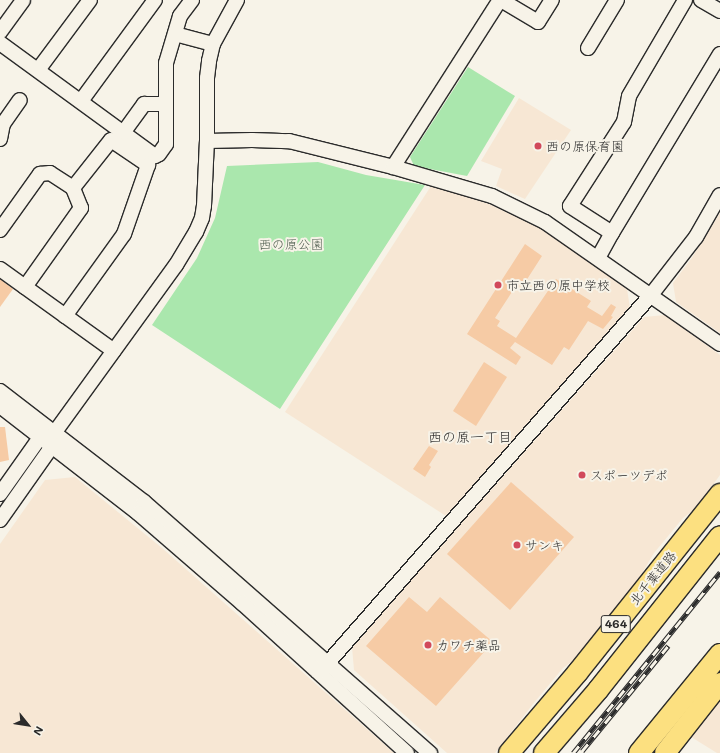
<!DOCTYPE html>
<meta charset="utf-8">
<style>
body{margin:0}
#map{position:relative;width:720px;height:753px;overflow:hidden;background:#f7f3e8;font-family:Mali,"Klee One",sans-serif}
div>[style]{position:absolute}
.built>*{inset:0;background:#f7e7d4}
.green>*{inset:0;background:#aae7ad}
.building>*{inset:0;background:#f6cba5}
.roads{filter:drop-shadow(1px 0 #2b2b2b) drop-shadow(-1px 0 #2b2b2b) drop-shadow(0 1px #2b2b2b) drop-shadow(0 -1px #2b2b2b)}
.minor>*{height:14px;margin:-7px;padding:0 7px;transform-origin:7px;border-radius:7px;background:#f7f3e8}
.highway>*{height:20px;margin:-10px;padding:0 10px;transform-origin:10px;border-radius:10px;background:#fce080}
.rail>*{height:4.5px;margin-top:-2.25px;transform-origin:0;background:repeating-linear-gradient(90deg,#f7f3e8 0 9px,#2b2b2b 0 18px);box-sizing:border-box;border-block:1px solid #2b2b2b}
.dots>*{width:11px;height:11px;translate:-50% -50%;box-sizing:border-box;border:2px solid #f7f3e8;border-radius:50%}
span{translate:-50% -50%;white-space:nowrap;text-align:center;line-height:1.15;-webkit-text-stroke:4px #f7f3e8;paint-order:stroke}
.shield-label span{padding:1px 3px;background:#f7f3e8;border:1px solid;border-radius:3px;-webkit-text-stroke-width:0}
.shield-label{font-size:12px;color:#2b2b2b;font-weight:700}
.poi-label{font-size:13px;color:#2b2b2b}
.left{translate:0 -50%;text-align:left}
.park-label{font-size:13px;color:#4b5a4c}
.street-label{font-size:13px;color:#2b2b2b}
.neighbourhood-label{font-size:14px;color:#2b2b2b}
.north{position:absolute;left:8px;top:705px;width:40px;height:40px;-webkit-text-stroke:3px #f7f3e8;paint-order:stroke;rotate:120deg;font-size:11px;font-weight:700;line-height:16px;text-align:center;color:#2b2b2b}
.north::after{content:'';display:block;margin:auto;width:14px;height:18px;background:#2b2b2b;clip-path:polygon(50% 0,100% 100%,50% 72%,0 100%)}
</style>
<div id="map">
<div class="built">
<i style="clip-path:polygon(519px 98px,571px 130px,525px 199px,496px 186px,502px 169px,481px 161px)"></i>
<i style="clip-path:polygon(431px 186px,489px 204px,540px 228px,627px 289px,630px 308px,446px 516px,285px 412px)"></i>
<i style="clip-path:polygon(720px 213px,720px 333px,676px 302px,673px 283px,691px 259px)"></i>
<i style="clip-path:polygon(665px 315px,720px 355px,720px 475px,696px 508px,683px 518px,654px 553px,635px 585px,574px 660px,563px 668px,533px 704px,495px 753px,447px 753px,354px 670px,352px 647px,644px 317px)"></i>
<i style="clip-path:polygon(75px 477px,162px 548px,394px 753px,0 753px,0 544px,45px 480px)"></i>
<i style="clip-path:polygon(720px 694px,720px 753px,717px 753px,688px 735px)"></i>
</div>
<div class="green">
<i style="clip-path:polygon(468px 67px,515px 96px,467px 176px,414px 166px,410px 157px)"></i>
<i style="clip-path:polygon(318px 162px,366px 175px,425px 185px,280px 409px,152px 325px,197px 258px,215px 218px,227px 166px)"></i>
</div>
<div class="building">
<i style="clip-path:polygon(525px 244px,542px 256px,524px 284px,519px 281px,495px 318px,500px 321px,497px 326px,516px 338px,556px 279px,591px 301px,587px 307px,602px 316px,611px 304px,616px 307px,611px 316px,613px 317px,603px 329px,588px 321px,569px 350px,564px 347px,552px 365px,515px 342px,510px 348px,521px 357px,516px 365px,467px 334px)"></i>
<i style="clip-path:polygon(0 279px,13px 289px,0 307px)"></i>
<i style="clip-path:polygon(484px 362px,507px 377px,476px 426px,453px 411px)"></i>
<i style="clip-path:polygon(0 427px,5px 427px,9px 460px,0 462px)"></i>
<i style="clip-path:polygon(429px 446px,438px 451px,429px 465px,431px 467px,425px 477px,413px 469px)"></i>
<i style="clip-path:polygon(511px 482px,574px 537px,510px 610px,447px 554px)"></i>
<i style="clip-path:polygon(409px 597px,427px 612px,440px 597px,493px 642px,436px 706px,366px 646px)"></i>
</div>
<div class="roads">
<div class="minor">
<i style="left:501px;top:0;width:43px;rotate:30.7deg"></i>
<i style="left:538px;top:22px;width:26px;rotate:-58deg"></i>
<i style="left:701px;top:0;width:22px;rotate:30deg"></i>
<i style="left:0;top:32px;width:39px;rotate:-54deg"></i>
<i style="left:175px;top:34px;width:39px;rotate:15deg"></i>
<i style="left:0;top:43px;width:192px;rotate:36.1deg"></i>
<i style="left:155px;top:156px;width:4px;rotate:-27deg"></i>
<i style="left:159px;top:154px;width:12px;rotate:-55deg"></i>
<i style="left:166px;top:144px;width:81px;rotate:-90deg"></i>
<i style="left:166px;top:63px;width:49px;rotate:-73.4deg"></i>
<i style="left:180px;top:16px;width:20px;rotate:-53deg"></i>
<i style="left:588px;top:48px;width:56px;rotate:-58.9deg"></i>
<i style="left:38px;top:70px;width:87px;rotate:-53.4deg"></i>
<i style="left:81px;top:101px;width:125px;rotate:-53.8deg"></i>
<i style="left:123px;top:133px;width:36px;rotate:-54deg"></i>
<i style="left:144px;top:104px;width:22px"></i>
<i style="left:0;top:139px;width:15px;rotate:-79deg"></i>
<i style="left:3px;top:124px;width:29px;rotate:-55deg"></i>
<i style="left:207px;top:141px;width:45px;rotate:-1.3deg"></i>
<i style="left:252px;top:140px;width:37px;rotate:2deg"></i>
<i style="left:289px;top:141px;width:107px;rotate:14deg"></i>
<i style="left:393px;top:167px;width:103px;rotate:16.3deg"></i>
<i style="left:492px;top:196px;width:59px;rotate:26.1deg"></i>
<i style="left:545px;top:222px;width:213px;rotate:34.9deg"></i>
<i style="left:393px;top:167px;width:198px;rotate:-57.4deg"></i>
<i style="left:0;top:230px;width:69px;rotate:-54.5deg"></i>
<i style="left:40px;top:174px;width:10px;rotate:-6deg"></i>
<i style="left:50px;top:173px;width:27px;rotate:33deg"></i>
<i style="left:73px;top:188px;width:61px;rotate:-51.6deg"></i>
<i style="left:111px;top:140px;width:45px;rotate:34deg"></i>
<i style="left:148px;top:165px;width:73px;rotate:109.2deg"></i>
<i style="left:124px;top:234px;width:101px;rotate:125.7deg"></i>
<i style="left:612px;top:233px;width:209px;rotate:-58.9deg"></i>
<i style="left:598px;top:258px;width:29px;rotate:-61deg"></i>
<i style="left:612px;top:233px;width:50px;rotate:-147.3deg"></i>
<i style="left:570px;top:206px;width:100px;rotate:-57.3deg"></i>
<i style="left:624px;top:122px;width:26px;rotate:-79deg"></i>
<i style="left:629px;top:96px;width:111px;rotate:-59.7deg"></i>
<i style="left:0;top:269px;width:140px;rotate:35.7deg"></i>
<i style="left:25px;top:287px;width:97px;rotate:-54.7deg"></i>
<i style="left:81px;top:208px;width:22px;rotate:-112deg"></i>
<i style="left:0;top:391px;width:182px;rotate:37.6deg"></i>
<i style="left:144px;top:502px;width:381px;rotate:41.3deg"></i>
<i style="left:0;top:406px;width:175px;rotate:37.8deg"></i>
<i style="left:138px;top:513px;width:138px;rotate:40.9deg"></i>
<i style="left:242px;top:603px;width:223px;rotate:42.3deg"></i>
<i style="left:0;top:494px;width:71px;rotate:-54.7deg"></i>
<i style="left:41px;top:436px;width:8px;rotate:-14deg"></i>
<i style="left:0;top:520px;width:92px;rotate:-54.8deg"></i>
<i style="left:53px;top:445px;width:13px;rotate:-81deg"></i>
<i style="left:55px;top:432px;width:206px;rotate:-54.1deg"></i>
<i style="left:176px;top:265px;width:39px;rotate:-59deg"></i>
<i style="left:196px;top:232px;width:15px;rotate:-67deg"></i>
<i style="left:202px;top:218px;width:12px;rotate:-81deg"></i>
<i style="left:204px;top:206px;width:65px;rotate:-87.4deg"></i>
<i style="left:207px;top:141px;width:63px;rotate:-90deg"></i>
<i style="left:207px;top:78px;width:17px;rotate:-83deg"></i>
<i style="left:209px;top:61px;width:17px;rotate:-77deg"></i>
<i style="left:213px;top:44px;width:50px;rotate:-61.4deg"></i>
<i style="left:319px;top:673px;width:503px;rotate:-48.71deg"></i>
<i style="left:651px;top:295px;width:73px;rotate:-52.2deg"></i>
<i style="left:696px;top:237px;width:48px;rotate:-60.3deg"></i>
</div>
<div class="highway">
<i style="left:509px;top:753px;width:106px;rotate:-49.6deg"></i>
<i style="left:578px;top:672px;width:228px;rotate:-51.4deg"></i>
<i style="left:544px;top:753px;width:83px;rotate:-49.4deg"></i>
<i style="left:598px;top:690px;width:196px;rotate:-51.6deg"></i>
<i style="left:639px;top:753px;width:128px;rotate:-50.7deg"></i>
<i style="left:665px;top:753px;width:89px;rotate:-51.8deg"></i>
</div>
</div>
<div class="rail">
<i style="left:582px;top:751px;width:136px;rotate:-50.7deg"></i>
<i style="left:573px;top:753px;width:233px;rotate:-50.9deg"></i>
</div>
<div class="dots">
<i style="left:538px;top:146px;background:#d1495b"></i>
<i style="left:498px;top:285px;background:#d1495b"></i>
<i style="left:582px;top:475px;background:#d1495b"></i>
<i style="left:517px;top:545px;background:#d1495b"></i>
<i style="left:428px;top:645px;background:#d1495b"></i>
</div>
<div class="shield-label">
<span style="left:616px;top:624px">464</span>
</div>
<div class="poi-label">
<span class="left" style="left:546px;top:146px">西の原保育園</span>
<span class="left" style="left:506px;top:285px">市立西の原中学校</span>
<span class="left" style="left:590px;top:475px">スポーツデポ</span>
<span class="left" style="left:525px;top:545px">サンキ</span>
<span class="left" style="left:436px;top:645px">カワチ薬品</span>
</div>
<div class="park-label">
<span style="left:291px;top:244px">西の原公園</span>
</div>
<div class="street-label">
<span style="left:653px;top:578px;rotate:-51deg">北千葉道路</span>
</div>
<div class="neighbourhood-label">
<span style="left:470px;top:437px">西の原一丁目</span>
</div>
<div class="north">N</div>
</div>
